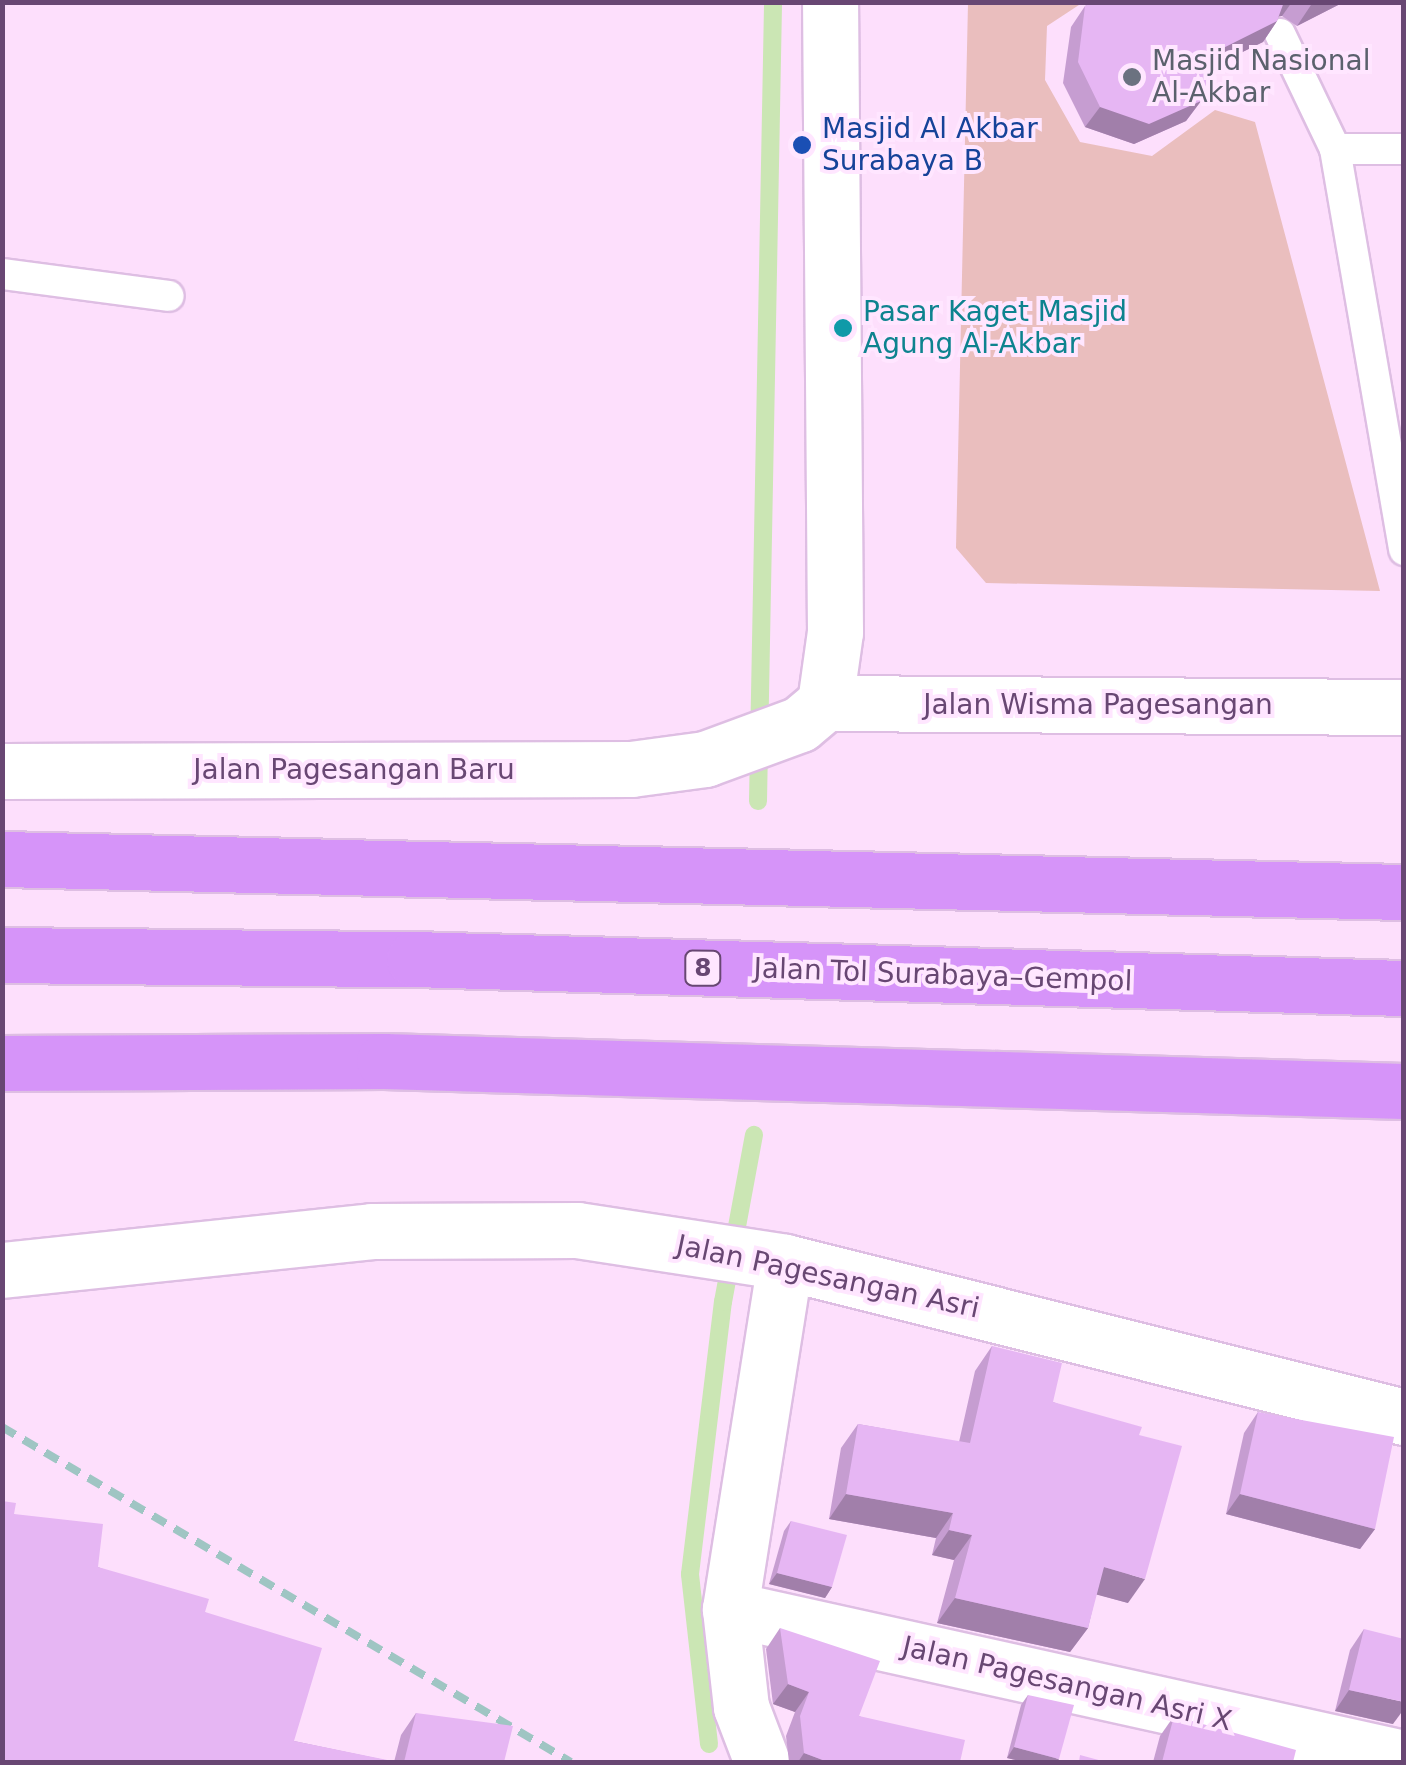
<!DOCTYPE html>
<meta charset="utf-8">
<style>
body{margin:0}
#map{position:relative;width:1406px;height:1765px;overflow:hidden;background:#fddffc;font-family:"DejaVu Sans",sans-serif}
div>[style]{position:absolute}
.green>*{inset:0;background:#eabebe}
.stream>*{height:18px;margin:-9px;padding:0 9px;transform-origin:9px;border-radius:9px;background:#cbe6b4}
.roads{filter:drop-shadow(2px 0 #debee3) drop-shadow(-2px 0 #debee3) drop-shadow(0 2px #debee3) drop-shadow(0 -2px #debee3)}
.lane>*{height:30px;margin:-15px;padding:0 15px;transform-origin:15px;border-radius:15px;background:#fff}
.street>*{height:55px;margin:-27.5px;padding:0 27.5px;transform-origin:27.5px;border-radius:27.5px;background:#fff}
.highway>*{height:55px;margin:-27.5px;padding:0 27.5px;transform-origin:27.5px;border-radius:27.5px;background:#d694f9}
.rail>*{height:8px;margin-top:-4px;transform-origin:0;background:repeating-linear-gradient(90deg,#9fc5c3 0 15px,transparent 0 25px)}
.wall>*{inset:0;background:#c69dd1}
.shaded-wall>*{inset:0;background:#a17faa}
.building>*{inset:0;background:#e6b6f3}
.dots>*{width:28px;height:28px;translate:-50% -50%;box-sizing:border-box;border:5px solid #ffe6ff;border-radius:50%}
span{translate:-50% -50%;white-space:nowrap;text-align:center;line-height:1.15;-webkit-text-stroke:8px #ffe6ff;paint-order:stroke}
.shield-label span{padding:2px 8px;background:#ffe6ff;border:2px solid;border-radius:8px;-webkit-text-stroke-width:0}
.shield-label{font-size:25px;color:#684773;font-weight:700}
.worship-label{font-size:28px;color:#5b616d}
.left{translate:0 -50%;text-align:left}
.transit-label{font-size:28px;color:#164399}
.culture-label{font-size:28px;color:#0d838f}
.street-label{font-size:28px;color:#684773}
.frame{position:absolute;inset:0;border:5px solid #684773;pointer-events:none}
</style>
<div id="map">
<div class="green">
<i style="clip-path:polygon(968px 3px,1082px 3px,1047px 26px,1045px 80px,1080px 142px,1152px 156px,1215px 110px,1255px 122px,1380px 591px,986px 583px,956px 548px)"></i>
</div>
<div class="stream">
<i style="left:758px;top:801px;width:799px;rotate:-88.92deg"></i>
<i style="left:709px;top:1744px;width:171px;rotate:-96.4deg"></i>
<i style="left:690px;top:1574px;width:274px;rotate:-83.1deg"></i>
<i style="left:723px;top:1302px;width:170px;rotate:-79.5deg"></i>
</div>
<div class="roads">
<div class="lane">
<i style="left:1280px;top:34px;width:127px;rotate:64.4deg"></i>
<i style="left:1335px;top:149px;width:69px"></i>
<i style="left:1335px;top:149px;width:407px;rotate:80.2deg"></i>
<i style="left:2px;top:274px;width:168px;rotate:7.5deg"></i>
</div>
<div class="street">
<i style="left:825px;top:703px;width:72px;rotate:-82deg"></i>
<i style="left:835px;top:632px;width:630px;rotate:-90.45deg"></i>
<i style="left:2px;top:771px;width:629px;rotate:-0.18deg"></i>
<i style="left:631px;top:769px;width:75px;rotate:-7.7deg"></i>
<i style="left:705px;top:759px;width:101px;rotate:-20.2deg"></i>
<i style="left:800px;top:724px;width:33px;rotate:-40deg"></i>
<i style="left:825px;top:703px;width:579px;rotate:0.4deg"></i>
<i style="left:2px;top:1270px;width:372px;rotate:-6deg"></i>
<i style="left:372px;top:1231px;width:205px;rotate:-0.3deg"></i>
<i style="left:577px;top:1230px;width:210px;rotate:8.7deg"></i>
<i style="left:785px;top:1262px;width:638px;rotate:14.06deg"></i>
<i style="left:730px;top:1609px;width:690px;rotate:12.47deg"></i>
<i style="left:762px;top:1762px;width:59px;rotate:-110.9deg"></i>
<i style="left:741px;top:1707px;width:99px;rotate:-96.4deg"></i>
<i style="left:730px;top:1609px;width:351px;rotate:-81deg"></i>
</div>
<div class="highway">
<i style="left:2px;top:859px;width:1402px;rotate:1.35deg"></i>
<i style="left:2px;top:955px;width:412px;rotate:0.6deg"></i>
<i style="left:414px;top:959px;width:990px;rotate:1.68deg"></i>
<i style="left:2px;top:1063px;width:382px;rotate:-0.3deg"></i>
<i style="left:384px;top:1061px;width:1020px;rotate:1.68deg"></i>
</div>
</div>
<div class="rail">
<i style="left:2px;top:1427px;width:660px;rotate:30.49deg"></i>
</div>
<div class="wall">
<i style="clip-path:polygon(1093px 2px,1344px 2px,1297px 26px,1282px 16px,1279px 16px,1277px 21px,1263px 42px,1211px 67px,1201px 101px,1186px 121px,1134px 144px,1085px 127px,1063px 83px,1071px 27px,1085px 6px)"></i>
<i style="clip-path:polygon(992px 1346px,1053px 1402px,1139px 1435px,1128px 1603px,1096px 1594px,1088px 1628px,1070px 1652px,937px 1623px,954px 1560px,932px 1555px,936px 1538px,829px 1519px,841px 1448px,858px 1424px,959px 1442px,975px 1371px)"></i>
<i style="clip-path:polygon(1258px 1412px,1375px 1529px,1360px 1549px,1226px 1514px,1244px 1433px)"></i>
<i style="clip-path:polygon(14px 1514px,98px 1567px,205px 1612px,294px 1741px,394px 1762px,401px 1735px,416px 1713px,504px 1762px,2px 1762px)"></i>
<i style="clip-path:polygon(791px 1521px,832px 1587px,825px 1598px,769px 1584px,784px 1531px)"></i>
<i style="clip-path:polygon(780px 1628px,859px 1716px,960px 1762px,789px 1762px,786px 1736px,795px 1712px,773px 1704px,766px 1649px)"></i>
<i style="clip-path:polygon(1364px 1629px,1393px 1724px,1335px 1711px,1350px 1650px)"></i>
<i style="clip-path:polygon(1028px 1695px,1057px 1762px,1024px 1762px,1007px 1758px,1021px 1705px)"></i>
<i style="clip-path:polygon(1174px 1716px,1293px 1762px,1153px 1762px,1160px 1736px)"></i>
</div>
<div class="shaded-wall">
<i style="clip-path:polygon(1282px 2px,1292px 2px,1282px 16px,1271px 18px)"></i>
<i style="clip-path:polygon(1316px 2px,1344px 2px,1297px 26px,1311px 5px)"></i>
<i style="clip-path:polygon(1277px 21px,1263px 42px,1202px 72px,1217px 51px)"></i>
<i style="clip-path:polygon(1201px 101px,1186px 121px,1134px 144px,1085px 127px,1100px 107px)"></i>
<i style="clip-path:polygon(846px 1494px,953px 1513px,936px 1538px,829px 1519px)"></i>
<i style="clip-path:polygon(1240px 1494px,1375px 1529px,1360px 1549px,1226px 1514px)"></i>
<i style="clip-path:polygon(949px 1530px,972px 1535px,954px 1560px,932px 1555px)"></i>
<i style="clip-path:polygon(1104px 1567px,1145px 1579px,1128px 1603px,1087px 1592px)"></i>
<i style="clip-path:polygon(777px 1573px,832px 1587px,825px 1598px,769px 1584px)"></i>
<i style="clip-path:polygon(955px 1598px,1088px 1628px,1070px 1652px,937px 1623px)"></i>
<i style="clip-path:polygon(788px 1684px,809px 1692px,795px 1712px,773px 1704px)"></i>
<i style="clip-path:polygon(1349px 1690px,1404px 1702px,1404px 1709px,1393px 1724px,1335px 1711px)"></i>
<i style="clip-path:polygon(1014px 1747px,1059px 1759px,1057px 1762px,1024px 1762px,1007px 1758px)"></i>
<i style="clip-path:polygon(804px 1753px,828px 1762px,798px 1762px)"></i>
</div>
<div class="building">
<i style="clip-path:polygon(1093px 2px,1284px 2px,1277px 21px,1217px 51px,1201px 101px,1149px 124px,1100px 107px,1078px 62px,1085px 6px)"></i>
<i style="clip-path:polygon(992px 1346px,1062px 1363px,1053px 1402px,1142px 1427px,1139px 1435px,1182px 1446px,1145px 1579px,1104px 1567px,1088px 1628px,955px 1598px,972px 1535px,949px 1530px,953px 1513px,846px 1494px,858px 1424px,970px 1443px)"></i>
<i style="clip-path:polygon(1258px 1412px,1394px 1437px,1375px 1529px,1240px 1494px)"></i>
<i style="clip-path:polygon(2px 1501px,16px 1503px,14px 1514px,103px 1524px,98px 1567px,209px 1599px,205px 1612px,322px 1648px,294px 1741px,397px 1762px,2px 1762px)"></i>
<i style="clip-path:polygon(791px 1521px,847px 1535px,832px 1587px,777px 1573px)"></i>
<i style="clip-path:polygon(780px 1628px,880px 1661px,859px 1716px,965px 1740px,960px 1762px,828px 1762px,804px 1753px,800px 1716px,809px 1692px,788px 1684px)"></i>
<i style="clip-path:polygon(1364px 1629px,1404px 1639px,1404px 1702px,1349px 1690px)"></i>
<i style="clip-path:polygon(1028px 1695px,1074px 1705px,1059px 1759px,1014px 1747px)"></i>
<i style="clip-path:polygon(416px 1713px,513px 1726px,504px 1762px,404px 1762px)"></i>
<i style="clip-path:polygon(1174px 1716px,1296px 1750px,1293px 1762px,1162px 1762px)"></i>
<i style="clip-path:polygon(1080px 1755px,1106px 1762px,1079px 1762px)"></i>
</div>
<div class="dots">
<i style="left:1132px;top:77px;background:#6b7280"></i>
<i style="left:802px;top:145px;background:#1a4fb4"></i>
<i style="left:843px;top:328px;background:#0f9aa8"></i>
</div>
<div class="shield-label">
<span style="left:703px;top:968px">8</span>
</div>
<div class="worship-label">
<span class="left" style="left:1152px;top:77px">Masjid Nasional<br>Al-Akbar</span>
</div>
<div class="transit-label">
<span class="left" style="left:822px;top:145px">Masjid Al Akbar<br>Surabaya B</span>
</div>
<div class="culture-label">
<span class="left" style="left:863px;top:328px">Pasar Kaget Masjid<br>Agung Al-Akbar</span>
</div>
<div class="street-label">
<span style="left:1098px;top:705px">Jalan Wisma Pagesangan</span>
<span style="left:354px;top:770px">Jalan Pagesangan Baru</span>
<span style="left:943px;top:975px;rotate:2deg">Jalan Tol Surabaya–Gempol</span>
<span style="left:828px;top:1277px;rotate:12deg">Jalan Pagesangan Asri</span>
<span style="left:1067px;top:1684px;rotate:13deg">Jalan Pagesangan Asri X</span>
</div>
<div class="frame"></div>
</div>
